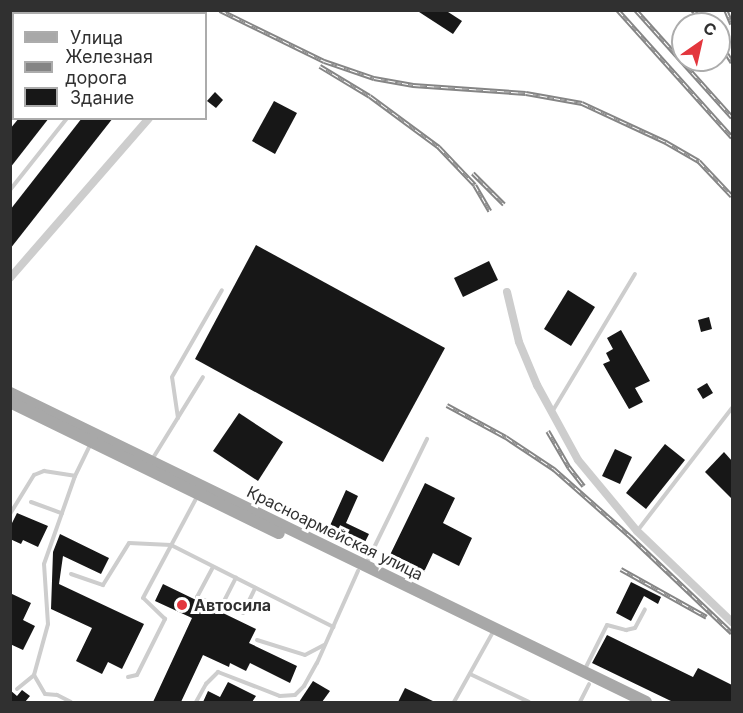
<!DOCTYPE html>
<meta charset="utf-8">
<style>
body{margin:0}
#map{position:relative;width:743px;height:713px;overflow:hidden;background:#fff;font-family:Inter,sans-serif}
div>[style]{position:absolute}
.building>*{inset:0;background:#171717}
.service>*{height:4px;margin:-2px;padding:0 2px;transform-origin:2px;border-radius:2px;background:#cdcdcd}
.minor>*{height:8px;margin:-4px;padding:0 4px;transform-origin:4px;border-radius:4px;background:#cdcdcd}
.primary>*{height:12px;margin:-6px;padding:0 6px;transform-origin:6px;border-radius:6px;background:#a8a8a8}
.rail>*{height:4.5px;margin-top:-2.25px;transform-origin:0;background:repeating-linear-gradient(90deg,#fff 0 7px,#858585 0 14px);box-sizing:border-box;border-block:2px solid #858585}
.dots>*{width:16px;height:16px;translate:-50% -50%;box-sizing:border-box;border:3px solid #fff;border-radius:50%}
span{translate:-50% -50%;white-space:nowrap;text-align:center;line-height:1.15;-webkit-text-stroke:6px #fff;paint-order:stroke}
.street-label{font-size:16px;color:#303030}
.poi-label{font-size:16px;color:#303030;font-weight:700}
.left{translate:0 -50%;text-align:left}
.frame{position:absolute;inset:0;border:12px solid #303030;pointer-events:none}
.legend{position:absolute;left:12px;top:12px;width:195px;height:108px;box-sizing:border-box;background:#fff;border:2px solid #acacac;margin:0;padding:8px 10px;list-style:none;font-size:18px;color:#303030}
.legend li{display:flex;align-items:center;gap:12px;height:30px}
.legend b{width:30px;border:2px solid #acacac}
.north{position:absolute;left:671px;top:12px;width:60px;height:60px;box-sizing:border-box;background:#fff;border:2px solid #acacac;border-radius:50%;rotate:34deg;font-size:16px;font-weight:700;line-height:24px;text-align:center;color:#303030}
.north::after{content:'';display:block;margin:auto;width:21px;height:27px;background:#e3363d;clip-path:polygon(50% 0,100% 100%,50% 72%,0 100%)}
</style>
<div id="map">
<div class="building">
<i style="clip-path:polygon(416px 10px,445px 10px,462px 21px,453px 34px)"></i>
<i style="clip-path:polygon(215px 92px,223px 100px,216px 108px,207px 101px)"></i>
<i style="clip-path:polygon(274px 101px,297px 113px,275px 154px,252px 141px)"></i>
<i style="clip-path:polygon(19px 118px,49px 118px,10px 168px,10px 129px)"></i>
<i style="clip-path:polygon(82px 118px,113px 118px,10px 249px,10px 210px)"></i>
<i style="clip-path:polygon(256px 245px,445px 348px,383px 462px,195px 359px)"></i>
<i style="clip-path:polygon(489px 261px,498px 280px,463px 297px,454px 278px)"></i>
<i style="clip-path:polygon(568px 290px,595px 307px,571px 346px,544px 329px)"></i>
<i style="clip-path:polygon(709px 317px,712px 329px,701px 332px,698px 320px)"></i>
<i style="clip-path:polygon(621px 330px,650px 381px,635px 388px,643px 402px,629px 409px,603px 364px,610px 361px,606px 353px,613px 349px,607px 338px)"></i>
<i style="clip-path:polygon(707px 383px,713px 393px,703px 399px,697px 389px)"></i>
<i style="clip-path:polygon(239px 413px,283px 442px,258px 481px,213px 451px)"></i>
<i style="clip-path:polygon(665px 444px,685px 460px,646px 509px,626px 493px)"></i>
<i style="clip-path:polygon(615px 449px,632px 457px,620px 484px,602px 476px)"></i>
<i style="clip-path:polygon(724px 452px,732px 461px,732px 499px,705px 472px)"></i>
<i style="clip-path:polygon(425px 483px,455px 498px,443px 523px,472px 538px,459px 566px,433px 553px,422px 576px,388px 559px)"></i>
<i style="clip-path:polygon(346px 490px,358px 496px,346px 523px,369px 534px,363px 546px,328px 530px)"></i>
<i style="clip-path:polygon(17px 513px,48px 526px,38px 547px,23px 540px,21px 544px,10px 539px,10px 527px)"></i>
<i style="clip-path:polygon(60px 534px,109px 558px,101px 574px,63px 556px,59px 584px,144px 624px,122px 669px,108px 662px,102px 674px,76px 661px,92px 628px,51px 609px,53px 552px)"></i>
<i style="clip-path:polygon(631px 582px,661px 597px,658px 604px,644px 596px,631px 621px,616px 613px)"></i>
<i style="clip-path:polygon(163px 584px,256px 629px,249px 643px,297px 666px,290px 683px,250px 663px,246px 671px,230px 663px,229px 667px,203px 655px,181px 702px,153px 702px,192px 618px,155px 601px)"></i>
<i style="clip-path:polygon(10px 593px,31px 603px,23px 620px,35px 626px,23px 650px,10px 644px)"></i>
<i style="clip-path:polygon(607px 635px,693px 677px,698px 668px,732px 685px,732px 702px,673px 702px,592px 663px)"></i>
<i style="clip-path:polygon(313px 681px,330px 691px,322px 702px,299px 702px)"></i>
<i style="clip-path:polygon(228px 682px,256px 696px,252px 702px,203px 702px,208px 691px,220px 697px)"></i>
<i style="clip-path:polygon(405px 688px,435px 702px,398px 702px)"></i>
<i style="clip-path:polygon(10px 690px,17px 696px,22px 690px,30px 696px,25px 702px,10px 702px)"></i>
</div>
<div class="service">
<i style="left:10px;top:190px;width:92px;rotate:-51.6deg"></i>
<i style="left:552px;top:412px;width:161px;rotate:-59deg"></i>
<i style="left:178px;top:418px;width:41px;rotate:-98.3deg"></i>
<i style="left:172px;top:377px;width:100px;rotate:-60.1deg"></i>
<i style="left:153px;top:458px;width:95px;rotate:-58.3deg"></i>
<i style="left:31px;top:502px;width:33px;rotate:20deg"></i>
<i style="left:10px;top:514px;width:46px;rotate:-58.4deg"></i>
<i style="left:34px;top:475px;width:11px;rotate:-22deg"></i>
<i style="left:44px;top:471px;width:31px;rotate:9deg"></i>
<i style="left:638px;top:530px;width:154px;rotate:-52.4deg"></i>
<i style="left:367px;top:562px;width:137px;rotate:-64deg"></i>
<i style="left:213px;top:567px;width:34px;rotate:118deg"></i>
<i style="left:197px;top:597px;width:26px;rotate:23deg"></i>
<i style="left:221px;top:607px;width:33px;rotate:-63deg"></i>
<i style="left:71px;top:574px;width:34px;rotate:19deg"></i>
<i style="left:103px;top:585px;width:49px;rotate:-58.2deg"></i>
<i style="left:129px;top:543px;width:42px;rotate:2.7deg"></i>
<i style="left:171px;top:545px;width:182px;rotate:26.8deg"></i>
<i style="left:243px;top:613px;width:28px;rotate:-64deg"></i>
<i style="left:257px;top:640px;width:50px;rotate:17.4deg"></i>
<i style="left:305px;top:655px;width:21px;rotate:-28deg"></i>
<i style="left:585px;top:669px;width:49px;rotate:-63.4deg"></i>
<i style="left:607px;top:625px;width:20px;rotate:15deg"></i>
<i style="left:626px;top:630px;width:9px;rotate:-13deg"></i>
<i style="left:635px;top:628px;width:21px;rotate:-62deg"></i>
<i style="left:470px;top:674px;width:65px;rotate:25.4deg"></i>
<i style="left:128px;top:677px;width:9px;rotate:-13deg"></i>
<i style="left:137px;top:675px;width:63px;rotate:-63.4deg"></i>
<i style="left:165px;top:619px;width:30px;rotate:-136deg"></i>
<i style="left:143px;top:598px;width:115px;rotate:-61.9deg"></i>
<i style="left:17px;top:689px;width:22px;rotate:-39deg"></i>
<i style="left:71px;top:702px;width:16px;rotate:-153deg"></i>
<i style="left:57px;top:695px;width:12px;rotate:-175deg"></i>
<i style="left:45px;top:694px;width:22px;rotate:-120deg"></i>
<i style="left:34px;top:675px;width:53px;rotate:-74.6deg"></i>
<i style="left:48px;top:624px;width:60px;rotate:-93.8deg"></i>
<i style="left:44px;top:564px;width:93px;rotate:-70.6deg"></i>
<i style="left:75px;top:476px;width:34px;rotate:-64deg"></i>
<i style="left:196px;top:702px;width:21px;rotate:-61deg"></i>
<i style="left:206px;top:684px;width:17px;rotate:-45deg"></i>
<i style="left:218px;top:672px;width:66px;rotate:21.2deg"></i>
<i style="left:280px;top:696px;width:15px;rotate:-4deg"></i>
<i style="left:295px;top:695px;width:13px;rotate:-45deg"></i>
<i style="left:304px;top:686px;width:26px;rotate:-61deg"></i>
<i style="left:317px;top:663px;width:101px;rotate:-66deg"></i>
<i style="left:454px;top:702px;width:82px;rotate:-60.9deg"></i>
<i style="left:580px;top:702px;width:20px;rotate:-63deg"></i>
</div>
<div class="minor">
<i style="left:10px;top:278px;width:212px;rotate:-49deg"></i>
<i style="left:507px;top:292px;width:51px;rotate:76.5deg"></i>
<i style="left:519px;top:342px;width:47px;rotate:67.3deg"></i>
<i style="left:537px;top:385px;width:85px;rotate:61.3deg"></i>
<i style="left:578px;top:460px;width:92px;rotate:50.3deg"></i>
<i style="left:637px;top:531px;width:132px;rotate:43.8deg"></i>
</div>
<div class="primary">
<i style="left:10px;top:393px;width:707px;rotate:25.91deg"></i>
<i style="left:10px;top:402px;width:299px;rotate:26deg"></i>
</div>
<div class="rail">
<i style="left:220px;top:10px;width:116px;rotate:26.1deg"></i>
<i style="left:324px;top:61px;width:53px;rotate:18.8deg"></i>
<i style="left:374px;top:78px;width:40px;rotate:10deg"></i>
<i style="left:413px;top:85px;width:113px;rotate:4deg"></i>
<i style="left:526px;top:93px;width:57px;rotate:10.1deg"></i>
<i style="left:582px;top:103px;width:93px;rotate:24.9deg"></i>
<i style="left:666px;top:142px;width:38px;rotate:30deg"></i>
<i style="left:699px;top:161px;width:48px;rotate:46.7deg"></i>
<i style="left:618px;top:10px;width:171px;rotate:48.1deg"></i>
<i style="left:636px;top:10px;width:144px;rotate:48.1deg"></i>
<i style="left:693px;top:10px;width:19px;rotate:47deg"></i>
<i style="left:726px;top:10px;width:15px;rotate:67deg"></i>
<i style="left:719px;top:41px;width:25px;rotate:58deg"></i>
<i style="left:320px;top:66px;width:58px;rotate:31deg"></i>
<i style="left:370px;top:96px;width:86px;rotate:36.5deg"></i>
<i style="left:439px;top:147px;width:52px;rotate:46.5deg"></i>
<i style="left:475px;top:185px;width:30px;rotate:60deg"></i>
<i style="left:473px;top:173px;width:44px;rotate:45deg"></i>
<i style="left:447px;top:405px;width:67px;rotate:28.5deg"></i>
<i style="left:506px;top:437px;width:58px;rotate:33.7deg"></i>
<i style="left:554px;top:469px;width:103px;rotate:41.4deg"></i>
<i style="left:631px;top:537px;width:139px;rotate:43.5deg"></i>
<i style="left:548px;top:431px;width:42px;rotate:59.7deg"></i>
<i style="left:569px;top:467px;width:24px;rotate:52deg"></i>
<i style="left:621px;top:569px;width:98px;rotate:29.2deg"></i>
</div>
<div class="dots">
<i style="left:182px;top:605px;background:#e3363d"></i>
</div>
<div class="street-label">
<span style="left:335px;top:533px;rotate:26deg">Красноармейская улица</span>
</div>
<div class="poi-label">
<span class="left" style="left:194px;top:605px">Автосила</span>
</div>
<div class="frame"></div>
<ul class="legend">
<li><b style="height:8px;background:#a8a8a8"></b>Улица</li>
<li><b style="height:8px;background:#858585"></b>Железная дорога</li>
<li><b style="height:16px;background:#171717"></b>Здание</li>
</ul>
<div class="north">С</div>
</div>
